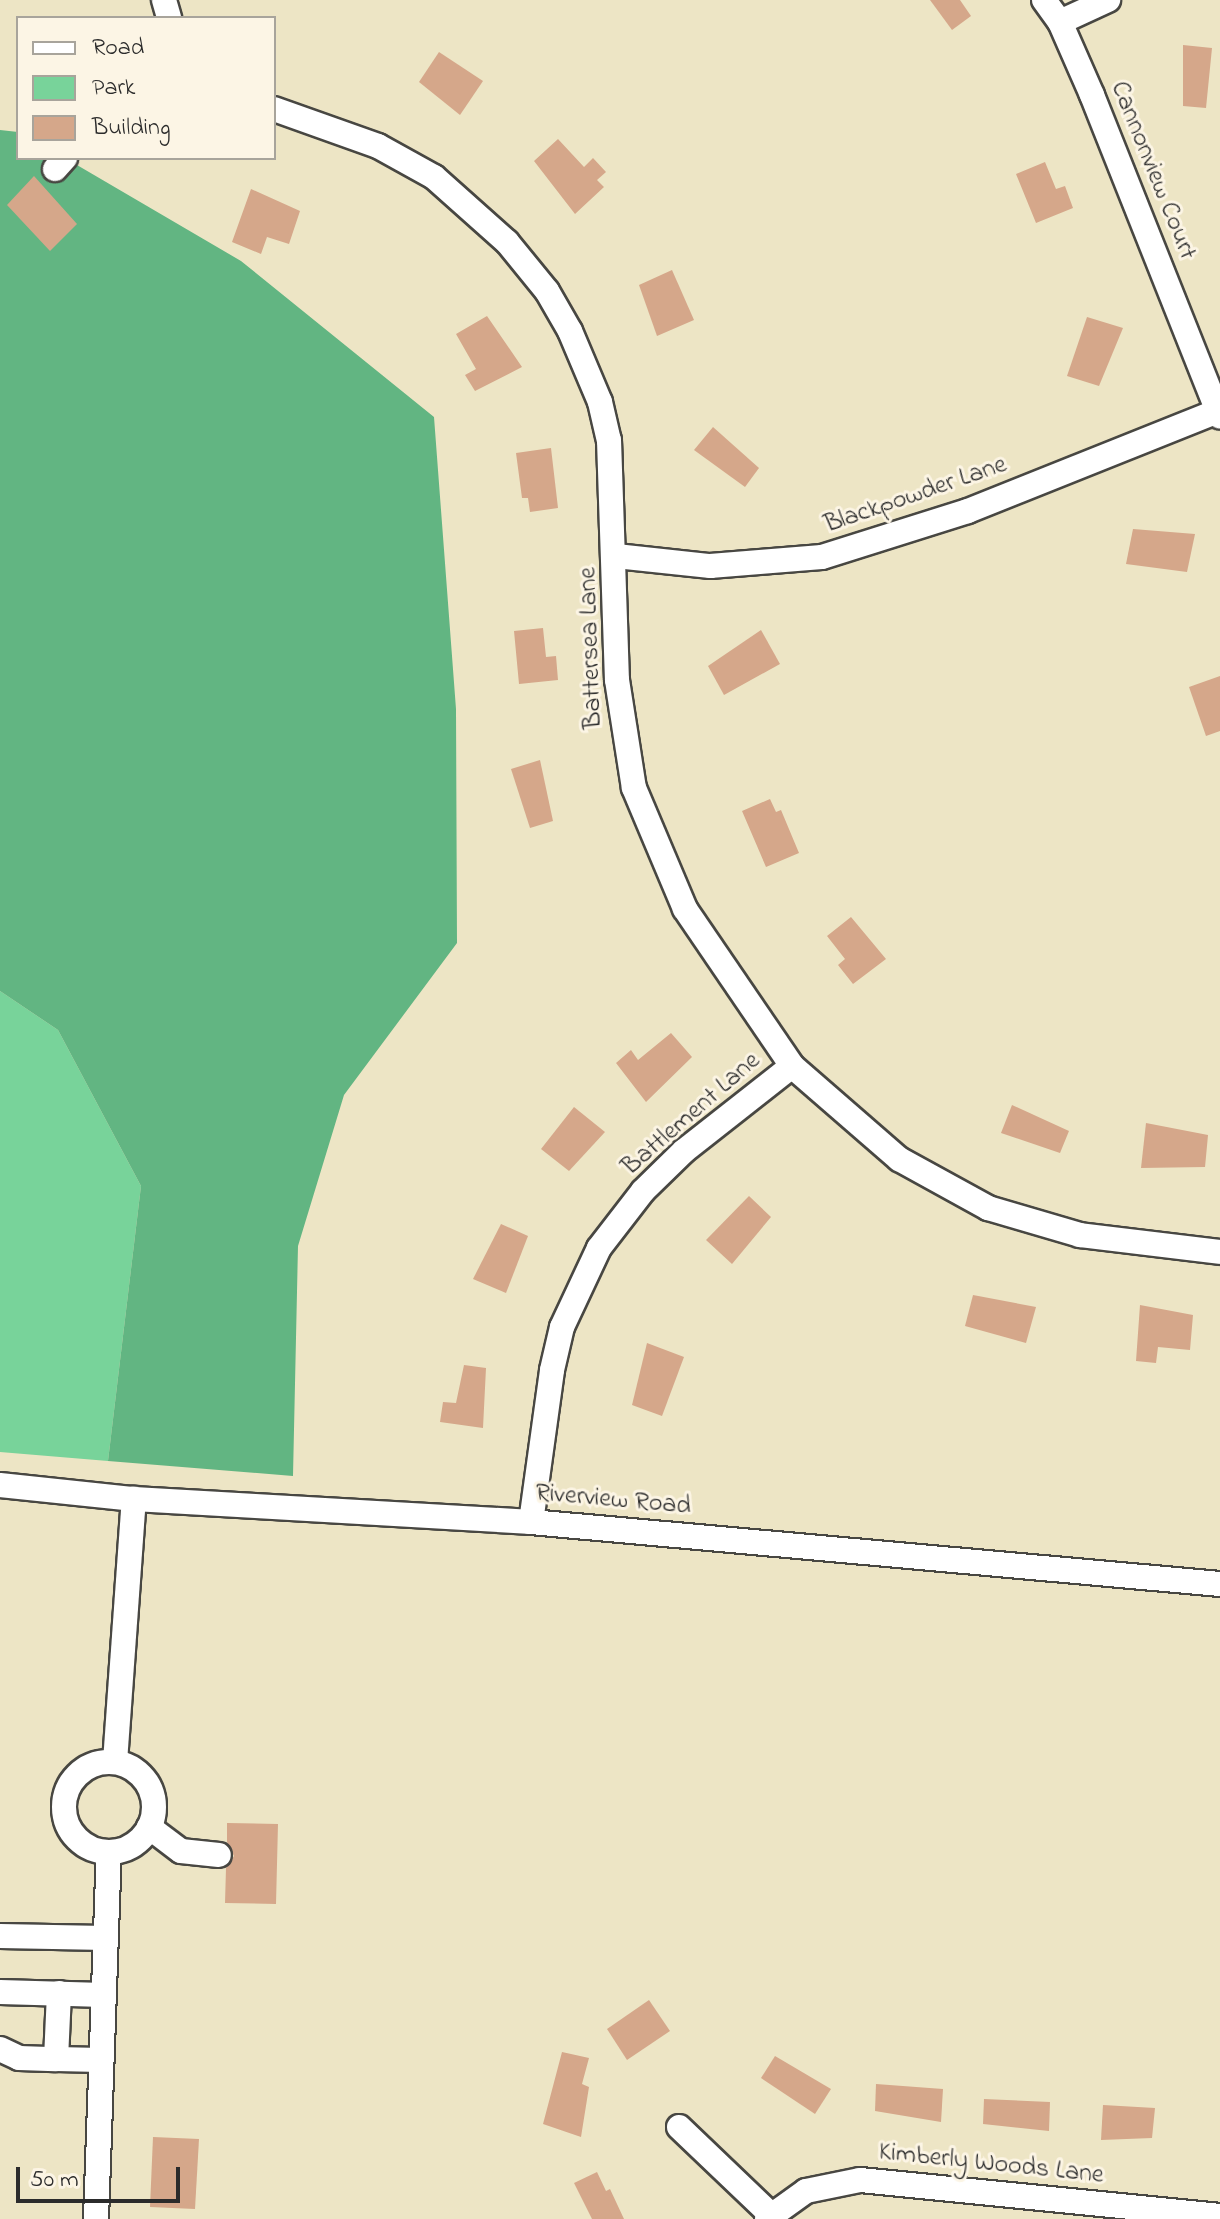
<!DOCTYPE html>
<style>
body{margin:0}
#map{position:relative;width:1220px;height:2219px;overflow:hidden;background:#ede5c5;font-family:"Indie Flower",sans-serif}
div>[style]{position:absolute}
.green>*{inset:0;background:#78d39a}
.forest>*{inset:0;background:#62b582}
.building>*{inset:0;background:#d5a78a}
.roads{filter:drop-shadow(2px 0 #484742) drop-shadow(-2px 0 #484742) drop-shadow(0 2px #484742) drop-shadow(0 -2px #484742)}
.minor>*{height:24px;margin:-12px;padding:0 12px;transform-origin:12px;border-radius:12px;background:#fff}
.minor>.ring{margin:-12px;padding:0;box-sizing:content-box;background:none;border:24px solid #fff;border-radius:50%}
span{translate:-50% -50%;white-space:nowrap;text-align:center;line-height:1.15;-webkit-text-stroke:6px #fcf5e5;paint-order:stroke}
.street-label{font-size:26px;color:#2b2b2b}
.legend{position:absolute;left:16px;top:16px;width:260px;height:144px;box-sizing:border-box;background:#fcf5e5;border:2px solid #a8a49b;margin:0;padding:10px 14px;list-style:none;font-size:24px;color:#2b2b2b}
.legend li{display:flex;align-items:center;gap:16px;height:40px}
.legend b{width:40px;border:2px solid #a8a49b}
.scale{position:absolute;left:16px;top:2167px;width:164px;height:36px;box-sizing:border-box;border:4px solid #2b2b2b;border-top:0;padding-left:10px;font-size:24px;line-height:28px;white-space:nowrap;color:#2b2b2b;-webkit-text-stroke:6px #fcf5e5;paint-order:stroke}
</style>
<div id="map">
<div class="green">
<i style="clip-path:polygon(0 991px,58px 1030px,141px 1186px,108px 1461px,0 1452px)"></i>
</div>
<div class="forest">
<i style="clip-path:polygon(0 130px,18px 132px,18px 158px,65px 158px,241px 261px,434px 417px,456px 709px,457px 943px,344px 1095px,298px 1246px,293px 1476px,108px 1461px,141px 1186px,58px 1030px,0 991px)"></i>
</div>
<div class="building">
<i style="clip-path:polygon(930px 0,960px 0,971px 16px,952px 30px)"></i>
<i style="clip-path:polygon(1183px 45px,1212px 48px,1206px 108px,1183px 106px)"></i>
<i style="clip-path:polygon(439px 52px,483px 81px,460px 115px,419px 82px)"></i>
<i style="clip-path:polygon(558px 139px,584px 167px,593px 158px,606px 172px,597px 180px,604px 187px,575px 214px,534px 161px)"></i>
<i style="clip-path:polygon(1045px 162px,1056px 189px,1065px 186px,1073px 208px,1036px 223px,1016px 174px)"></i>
<i style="clip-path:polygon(34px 176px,77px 224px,50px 251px,7px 205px)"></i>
<i style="clip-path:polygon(251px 189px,300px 211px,289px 244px,267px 237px,261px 254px,232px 242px)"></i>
<i style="clip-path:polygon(672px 270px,694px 320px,657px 336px,639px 285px)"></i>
<i style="clip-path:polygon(487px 316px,522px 367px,475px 391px,465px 375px,476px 369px,456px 334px)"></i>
<i style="clip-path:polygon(1087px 317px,1123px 328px,1099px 386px,1067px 376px)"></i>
<i style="clip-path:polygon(713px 427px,759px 468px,745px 487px,694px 450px)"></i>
<i style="clip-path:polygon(551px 448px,558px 508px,530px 512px,528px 498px,522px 498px,516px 453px)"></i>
<i style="clip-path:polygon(1133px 529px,1195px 534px,1187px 572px,1126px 564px)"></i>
<i style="clip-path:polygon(543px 628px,546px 657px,556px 656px,558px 680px,519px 684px,514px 631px)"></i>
<i style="clip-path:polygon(761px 630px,780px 664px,724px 695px,708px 666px)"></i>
<i style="clip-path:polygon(1220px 676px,1220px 731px,1206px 736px,1189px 687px)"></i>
<i style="clip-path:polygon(540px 760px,553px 821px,530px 828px,511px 769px)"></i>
<i style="clip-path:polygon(770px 799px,776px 812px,781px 810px,799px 853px,766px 867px,742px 811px)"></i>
<i style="clip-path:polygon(851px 917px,886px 959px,853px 984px,838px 965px,845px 959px,827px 936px)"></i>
<i style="clip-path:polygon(671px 1033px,692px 1057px,646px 1102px,616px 1063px,631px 1050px,638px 1060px)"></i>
<i style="clip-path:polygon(1012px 1105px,1069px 1131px,1060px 1153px,1001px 1133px)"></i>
<i style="clip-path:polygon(574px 1107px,605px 1132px,569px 1171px,541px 1149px)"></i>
<i style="clip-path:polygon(1146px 1123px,1208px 1135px,1205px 1167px,1141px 1168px)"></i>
<i style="clip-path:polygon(749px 1196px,771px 1217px,732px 1264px,706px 1240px)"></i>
<i style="clip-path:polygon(501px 1224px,528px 1236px,506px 1293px,473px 1279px)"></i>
<i style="clip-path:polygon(973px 1295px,1036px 1307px,1026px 1343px,965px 1326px)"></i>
<i style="clip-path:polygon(1140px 1305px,1193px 1315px,1190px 1350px,1158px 1347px,1156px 1363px,1136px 1361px)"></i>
<i style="clip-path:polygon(647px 1343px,684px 1357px,662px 1416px,632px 1405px)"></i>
<i style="clip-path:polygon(464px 1365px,486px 1368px,483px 1428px,440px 1422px,443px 1402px,456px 1403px)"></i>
<i style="clip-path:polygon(227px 1823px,278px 1824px,276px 1904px,225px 1903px,226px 1868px,234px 1856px,227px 1842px)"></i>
<i style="clip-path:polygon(649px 2000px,670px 2031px,627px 2060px,607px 2029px)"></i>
<i style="clip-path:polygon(562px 2052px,589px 2058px,582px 2084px,589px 2087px,581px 2137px,543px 2124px)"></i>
<i style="clip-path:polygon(775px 2056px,831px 2089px,815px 2114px,761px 2078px)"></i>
<i style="clip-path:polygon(876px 2084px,943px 2089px,941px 2122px,875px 2111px)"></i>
<i style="clip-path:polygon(984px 2099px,1050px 2102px,1049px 2131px,983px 2124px)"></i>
<i style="clip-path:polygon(1103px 2105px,1155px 2108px,1152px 2138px,1101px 2140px)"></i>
<i style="clip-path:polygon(153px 2137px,199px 2139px,195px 2209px,150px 2207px)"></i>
<i style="clip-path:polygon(597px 2172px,606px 2191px,610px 2189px,624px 2219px,592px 2219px,574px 2183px)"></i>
</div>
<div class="roads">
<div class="minor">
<i style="left:164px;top:0;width:19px;rotate:74deg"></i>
<i style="left:1044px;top:0;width:27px;rotate:54deg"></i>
<i style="left:1060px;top:22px;width:80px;rotate:66.3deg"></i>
<i style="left:1092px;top:95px;width:346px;rotate:68.3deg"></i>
<i style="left:1060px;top:22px;width:53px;rotate:-24.6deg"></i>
<i style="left:274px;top:109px;width:110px;rotate:19.6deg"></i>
<i style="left:378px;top:146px;width:64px;rotate:29deg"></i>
<i style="left:434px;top:177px;width:98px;rotate:41.7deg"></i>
<i style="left:507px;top:242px;width:63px;rotate:50.8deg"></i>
<i style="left:547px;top:291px;width:46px;rotate:60.1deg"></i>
<i style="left:570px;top:331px;width:77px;rotate:67.1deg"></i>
<i style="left:600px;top:402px;width:39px;rotate:77deg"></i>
<i style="left:609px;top:440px;width:240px;rotate:88.1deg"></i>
<i style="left:617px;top:680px;width:109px;rotate:81.1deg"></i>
<i style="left:634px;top:788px;width:131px;rotate:67.1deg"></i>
<i style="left:685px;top:909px;width:190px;rotate:55.7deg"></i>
<i style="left:792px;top:1066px;width:142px;rotate:41deg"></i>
<i style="left:899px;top:1159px;width:102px;rotate:28.8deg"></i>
<i style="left:988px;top:1208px;width:96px;rotate:16.4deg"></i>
<i style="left:1080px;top:1235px;width:141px;rotate:6.9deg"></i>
<i style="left:55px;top:169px;width:15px;rotate:-48deg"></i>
<i style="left:616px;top:556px;width:95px;rotate:6.1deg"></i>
<i style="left:710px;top:566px;width:112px;rotate:-4.6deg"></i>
<i style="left:822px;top:557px;width:153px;rotate:-17.5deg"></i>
<i style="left:968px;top:511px;width:271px;rotate:-21.8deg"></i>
<i style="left:0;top:1485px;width:135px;rotate:6deg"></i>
<i style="left:134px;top:1499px;width:398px;rotate:3.3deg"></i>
<i style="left:531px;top:1522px;width:692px;rotate:5.14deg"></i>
<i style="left:531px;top:1522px;width:153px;rotate:-82.1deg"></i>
<i style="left:552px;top:1370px;width:44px;rotate:-76.9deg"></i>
<i style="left:562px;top:1327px;width:87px;rotate:-64.9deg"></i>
<i style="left:599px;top:1248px;width:72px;rotate:-52.3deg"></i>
<i style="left:643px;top:1191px;width:57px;rotate:-44.3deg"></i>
<i style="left:684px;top:1151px;width:137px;rotate:-38.2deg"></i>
<i style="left:115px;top:1762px;width:264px;rotate:-85.9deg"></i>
<i class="ring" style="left:64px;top:1762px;width:66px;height:66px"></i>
<i style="left:149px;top:1827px;width:40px;rotate:37deg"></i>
<i style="left:181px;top:1851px;width:38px;rotate:6deg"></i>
<i style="left:0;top:1936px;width:106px;rotate:1.1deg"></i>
<i style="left:0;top:1992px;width:104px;rotate:1.7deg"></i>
<i style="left:59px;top:1993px;width:66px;rotate:92.6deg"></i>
<i style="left:56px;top:2059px;width:45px;rotate:1.3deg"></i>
<i style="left:0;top:2049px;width:21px;rotate:25deg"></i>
<i style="left:19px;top:2058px;width:37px;rotate:2deg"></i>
<i style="left:679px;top:2127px;width:124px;rotate:43.7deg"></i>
<i style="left:96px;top:2219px;width:367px;rotate:-88deg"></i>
<i style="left:767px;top:2219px;width:48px;rotate:-35.7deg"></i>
<i style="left:806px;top:2191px;width:55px;rotate:-11.5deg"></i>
<i style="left:860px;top:2180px;width:362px;rotate:5.7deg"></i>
</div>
</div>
<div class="street-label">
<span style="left:1152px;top:171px;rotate:68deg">Cannonview Court</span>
<span style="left:916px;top:496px;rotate:-19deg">Blackpowder Lane</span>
<span style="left:592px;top:648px;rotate:-92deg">Battersea Lane</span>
<span style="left:692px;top:1115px;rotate:-41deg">Battlement Lane</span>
<span style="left:613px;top:1501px;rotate:5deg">Riverview Road</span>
<span style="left:991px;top:2165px;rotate:6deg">Kimberly Woods Lane</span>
</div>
<ul class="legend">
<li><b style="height:10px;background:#fff"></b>Road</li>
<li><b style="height:22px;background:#78d39a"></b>Park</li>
<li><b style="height:22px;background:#d5a78a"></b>Building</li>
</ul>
<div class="scale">50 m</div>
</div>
